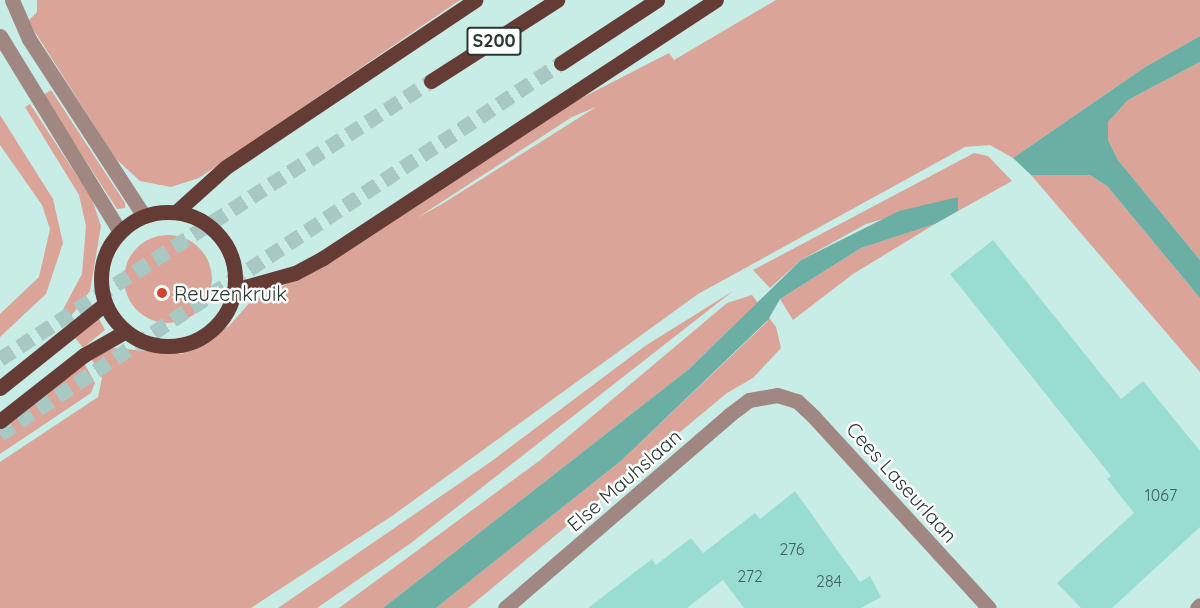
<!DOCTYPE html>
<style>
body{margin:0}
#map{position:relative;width:1200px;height:608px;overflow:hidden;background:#c8ede7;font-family:Quicksand,sans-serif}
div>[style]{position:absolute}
.green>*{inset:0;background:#dba499}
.round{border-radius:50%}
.water>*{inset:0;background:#6baea4}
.building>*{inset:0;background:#99ddd2}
.major-tunnel>*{height:15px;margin-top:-7.5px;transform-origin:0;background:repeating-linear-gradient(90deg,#a8c9c3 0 15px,transparent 0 23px)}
.minor>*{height:15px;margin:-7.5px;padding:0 7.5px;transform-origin:7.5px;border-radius:7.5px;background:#a08782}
.major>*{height:15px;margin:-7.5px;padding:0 7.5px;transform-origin:7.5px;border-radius:7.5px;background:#653c35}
.major>.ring{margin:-7.5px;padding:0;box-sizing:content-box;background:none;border:15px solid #653c35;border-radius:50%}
.dots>*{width:16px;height:16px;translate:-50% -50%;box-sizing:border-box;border:3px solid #fff;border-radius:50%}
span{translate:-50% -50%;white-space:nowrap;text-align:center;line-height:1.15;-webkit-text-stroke:5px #fff;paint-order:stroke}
.number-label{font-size:16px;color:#44605c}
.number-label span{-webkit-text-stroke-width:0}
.shield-label span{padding:2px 4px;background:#fff;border:2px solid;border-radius:4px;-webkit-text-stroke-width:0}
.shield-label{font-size:18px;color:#283734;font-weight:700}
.poi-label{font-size:20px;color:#283734}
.left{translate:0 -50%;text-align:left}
.street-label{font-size:20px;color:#283734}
</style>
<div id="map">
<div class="green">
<i style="clip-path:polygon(37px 0,460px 0,199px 178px,171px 187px,140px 181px,115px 158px,28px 21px,37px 12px)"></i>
<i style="clip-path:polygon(evenodd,776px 0,1200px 0,1200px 36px,1145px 67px,1013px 158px,990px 145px,965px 147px,698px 294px,392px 516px,251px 608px,0 608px,0 462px,98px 397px,102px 378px,91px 358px,114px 348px,182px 354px,229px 326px,252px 300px,304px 276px,568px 105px,669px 53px,674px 60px,776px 0,596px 107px,442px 204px,417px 218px,572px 117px,596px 107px)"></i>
<i style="clip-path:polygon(1200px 62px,1200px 260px,1118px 160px,1108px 140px,1108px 122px,1128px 100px)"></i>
<i style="clip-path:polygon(51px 90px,125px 203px,125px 208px,117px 209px,43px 95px)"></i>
<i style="clip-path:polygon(30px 104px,92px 199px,101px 226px,90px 291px,65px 324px,59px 317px,82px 274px,86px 226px,79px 195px,25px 107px)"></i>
<i style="clip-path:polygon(0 115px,53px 199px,63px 243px,46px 294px,0 337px,0 314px,39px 277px,50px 229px,42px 205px,0 145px)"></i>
<i style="clip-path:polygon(974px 153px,988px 156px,1012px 181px,958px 211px,958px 197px,866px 224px,801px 260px,770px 288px,753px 270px)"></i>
<i style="clip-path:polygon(1031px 175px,1090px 175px,1107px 186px,1200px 298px,1200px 372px)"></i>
<i style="clip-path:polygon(935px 224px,853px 274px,793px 320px,780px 299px,861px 248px)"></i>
<i class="round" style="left:124px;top:235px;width:88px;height:88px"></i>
<i style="clip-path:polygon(733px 291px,411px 543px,317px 608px,278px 608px,489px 463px,645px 346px)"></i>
<i style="clip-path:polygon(752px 295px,776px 327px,781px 348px,753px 378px,727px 393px,468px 608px,436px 608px,622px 460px,768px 321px,755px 305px,689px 369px,383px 608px,339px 608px,539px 461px,727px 303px)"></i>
<i style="clip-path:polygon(98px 317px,105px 330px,83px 348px,74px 336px)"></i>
<i style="clip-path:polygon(84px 363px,95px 383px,91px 393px,0 454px,0 428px)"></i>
</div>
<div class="water">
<i style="clip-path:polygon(1200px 36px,1200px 62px,1128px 100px,1108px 122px,1108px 140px,1118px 160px,1200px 260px,1200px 298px,1107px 186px,1090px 175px,1031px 175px,1013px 158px,1145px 67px)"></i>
<i style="clip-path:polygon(958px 197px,958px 211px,935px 224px,861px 248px,780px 299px,768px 320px,622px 460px,436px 608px,383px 608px,689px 369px,801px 260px,899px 211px)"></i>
</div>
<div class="building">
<i style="clip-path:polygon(993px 240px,1121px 399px,1143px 381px,1200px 451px,1200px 527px,1112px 608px,1081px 608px,1057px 583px,1134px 513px,1107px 479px,1111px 476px,950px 274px)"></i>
<i style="clip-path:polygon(795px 491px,860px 582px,870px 576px,881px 597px,861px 608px,744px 608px,723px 580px,687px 608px,588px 608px,652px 559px,656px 565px,691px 538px,703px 553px,755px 513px,760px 519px)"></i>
</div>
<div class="major-tunnel">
<i style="left:0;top:359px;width:513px;rotate:-32.82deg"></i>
<i style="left:0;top:434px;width:673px;rotate:-33.48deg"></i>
</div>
<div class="minor">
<i style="left:12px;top:0;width:43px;rotate:66.4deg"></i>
<i style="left:29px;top:39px;width:211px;rotate:57deg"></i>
<i style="left:0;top:36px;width:230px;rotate:58.5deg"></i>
<i style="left:505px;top:608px;width:296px;rotate:-40.7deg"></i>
<i style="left:729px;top:415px;width:25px;rotate:-37deg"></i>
<i style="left:749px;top:400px;width:28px;rotate:-10deg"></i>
<i style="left:777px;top:395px;width:21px;rotate:17deg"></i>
<i style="left:797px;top:401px;width:22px;rotate:43deg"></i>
<i style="left:813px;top:416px;width:260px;rotate:47.5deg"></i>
<i style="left:1197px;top:608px;width:4px;rotate:-45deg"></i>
</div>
<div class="major">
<i style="left:561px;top:63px;width:115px;rotate:-33.3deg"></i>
<i style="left:431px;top:81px;width:150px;rotate:-32.7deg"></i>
<i style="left:176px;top:212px;width:67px;rotate:-42deg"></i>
<i style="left:226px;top:167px;width:300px;rotate:-33.8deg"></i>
<i class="ring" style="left:101px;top:212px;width:119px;height:119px"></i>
<i style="left:234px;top:290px;width:63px;rotate:-15.6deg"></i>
<i style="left:295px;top:273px;width:32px;rotate:-28deg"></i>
<i style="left:323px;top:258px;width:470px;rotate:-33.3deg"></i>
<i style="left:0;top:388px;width:134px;rotate:-38.7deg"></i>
<i style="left:0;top:421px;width:107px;rotate:-38.2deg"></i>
<i style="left:84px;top:355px;width:48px;rotate:-29.7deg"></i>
</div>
<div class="dots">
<i style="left:162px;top:293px;background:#d0442f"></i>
</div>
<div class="number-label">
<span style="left:1161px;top:495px">1067</span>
<span style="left:792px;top:549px">276</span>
<span style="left:750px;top:576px">272</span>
<span style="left:829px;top:581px">284</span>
</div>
<div class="shield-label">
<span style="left:494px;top:41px">S200</span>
</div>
<div class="poi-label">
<span class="left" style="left:174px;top:293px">Reuzenkruik</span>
</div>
<div class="street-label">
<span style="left:624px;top:480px;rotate:-41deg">Else Mauhslaan</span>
<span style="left:902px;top:482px;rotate:48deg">Cees Laseurlaan</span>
</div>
</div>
